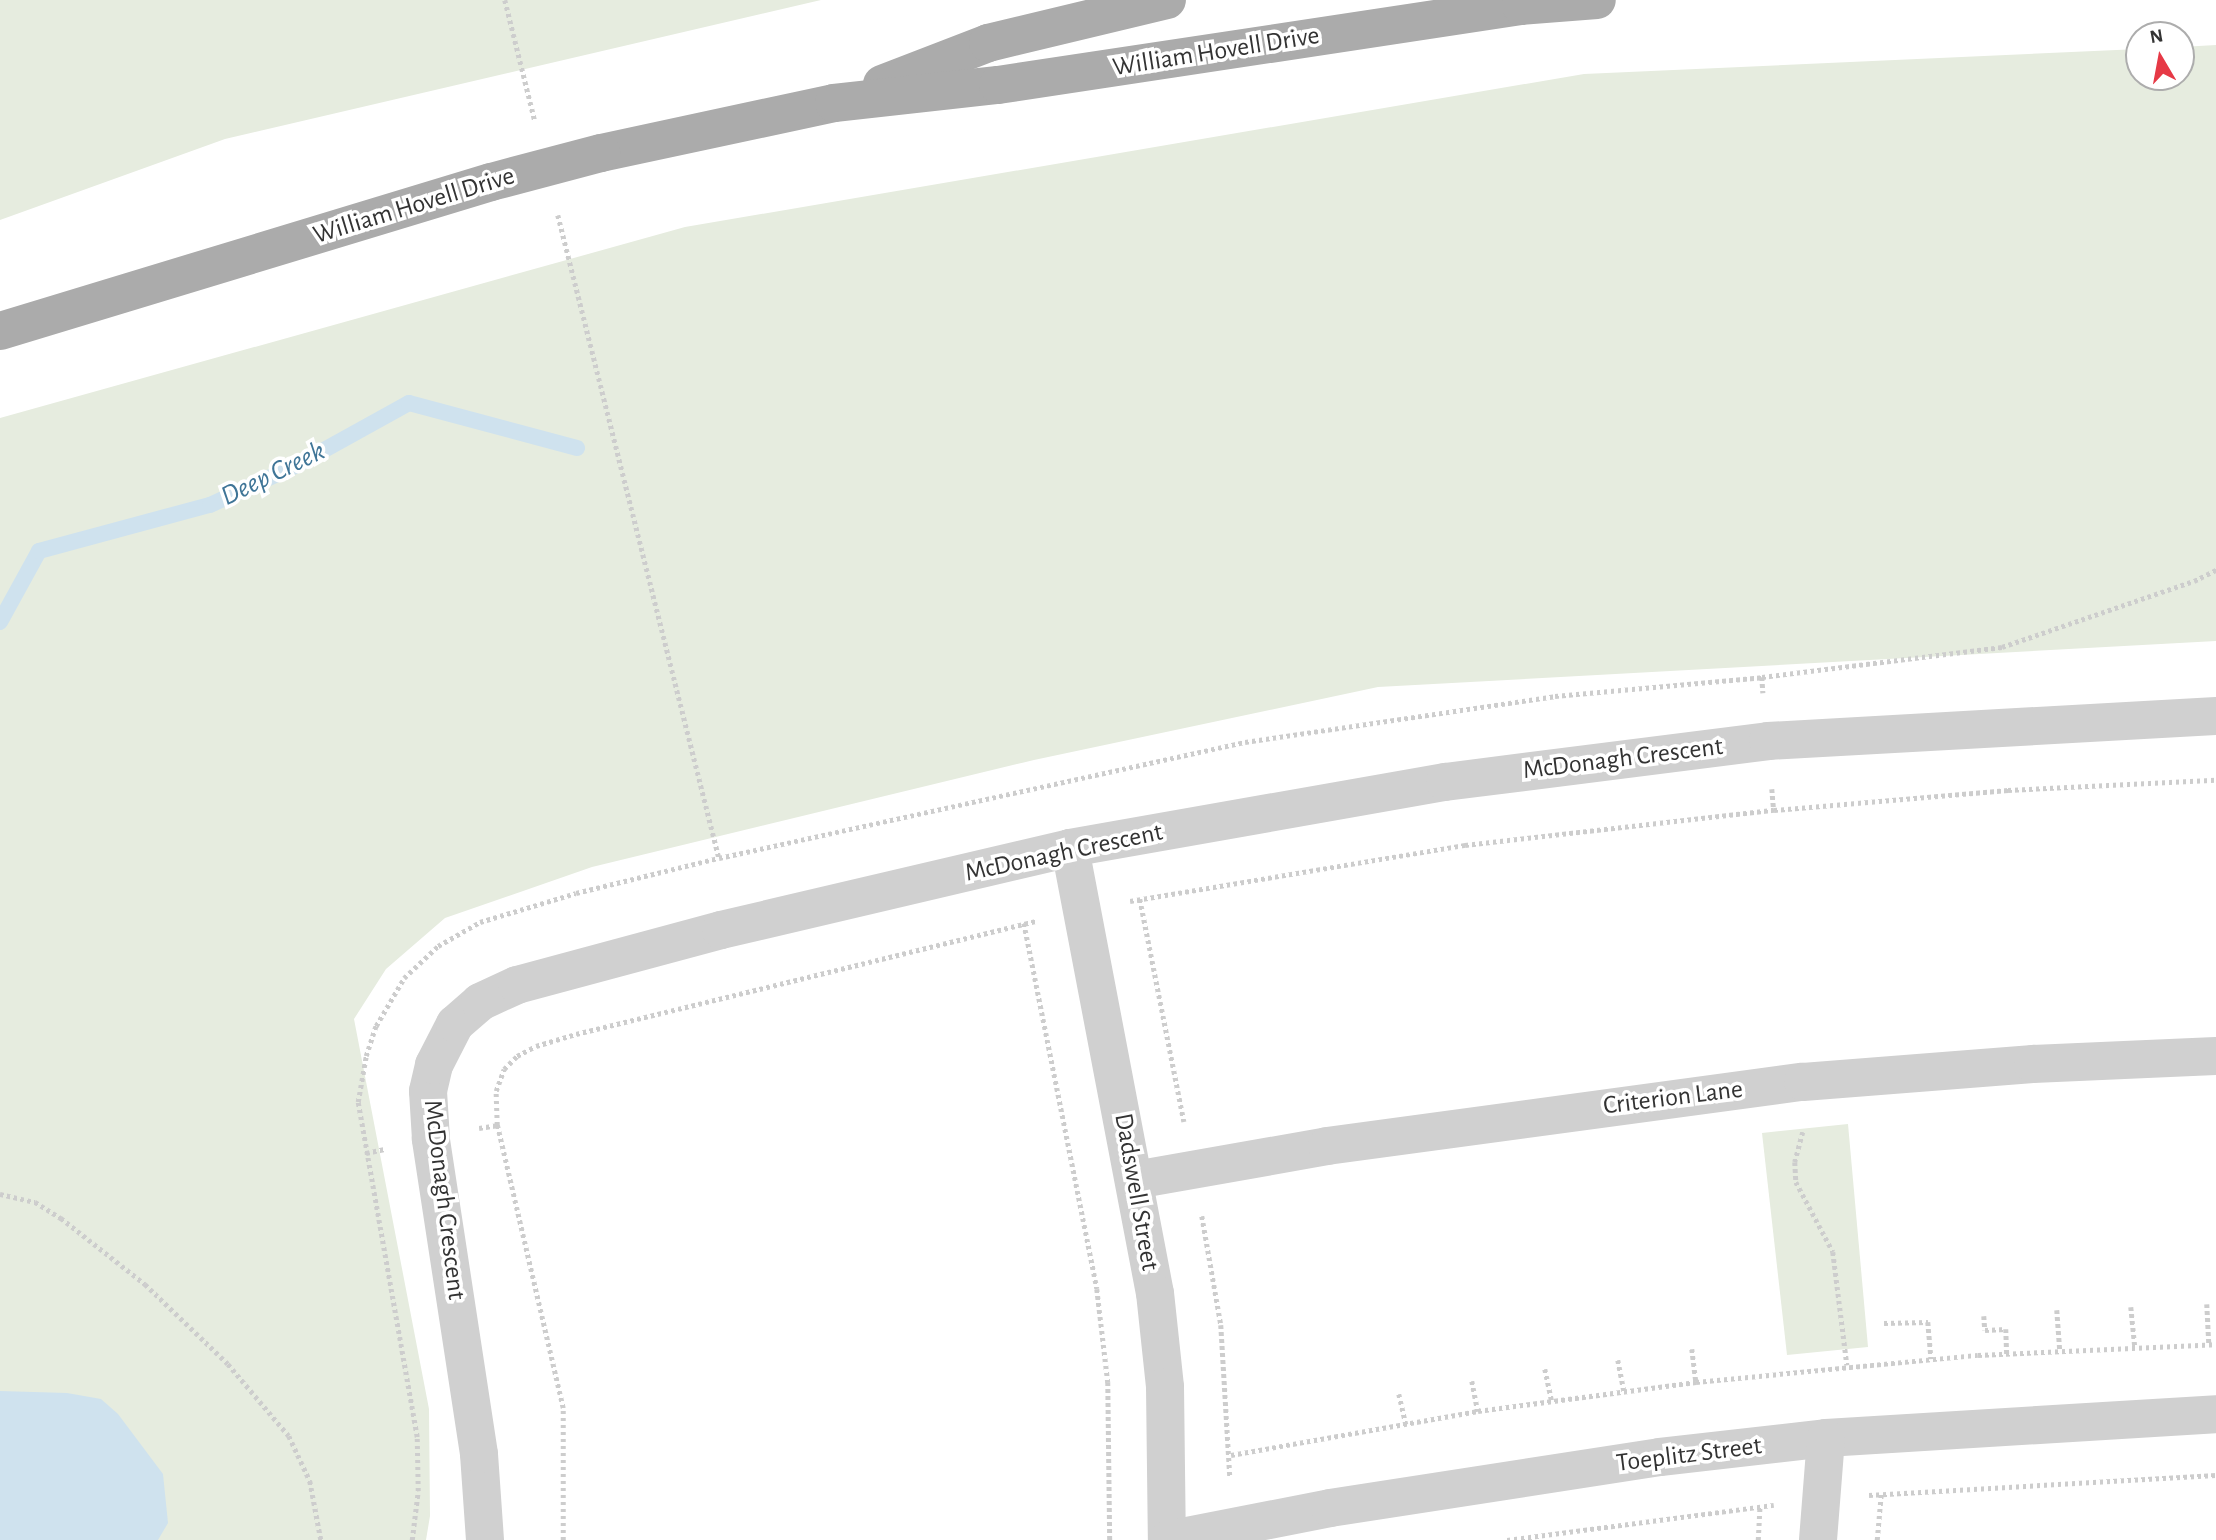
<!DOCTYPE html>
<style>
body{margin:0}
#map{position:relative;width:2216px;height:1540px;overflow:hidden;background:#fff;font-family:"Alegreya Sans",sans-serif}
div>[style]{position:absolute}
.green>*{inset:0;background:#e6ecdf}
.water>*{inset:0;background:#cfe2ee}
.stream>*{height:16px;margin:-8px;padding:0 8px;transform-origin:8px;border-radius:8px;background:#cfe2ee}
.path>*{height:4.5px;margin-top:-2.25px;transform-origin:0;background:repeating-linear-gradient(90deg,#cdcdcd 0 3.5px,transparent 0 7px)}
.minor>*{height:38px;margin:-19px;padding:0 19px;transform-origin:19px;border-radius:19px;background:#d0d0d0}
.primary>*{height:38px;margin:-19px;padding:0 19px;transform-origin:19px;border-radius:19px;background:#ababab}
.primary-bridge>*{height:38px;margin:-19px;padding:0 19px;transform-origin:19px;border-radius:19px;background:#ababab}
span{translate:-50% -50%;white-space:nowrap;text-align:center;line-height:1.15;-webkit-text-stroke:7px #fff;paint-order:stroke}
.street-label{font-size:26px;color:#333}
.water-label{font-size:28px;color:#3f7597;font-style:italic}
.north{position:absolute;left:2125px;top:21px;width:70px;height:70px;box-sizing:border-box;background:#fff;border:2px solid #adadad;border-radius:50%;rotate:350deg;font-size:19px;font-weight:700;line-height:28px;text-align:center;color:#333}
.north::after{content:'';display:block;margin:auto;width:24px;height:32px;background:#e63946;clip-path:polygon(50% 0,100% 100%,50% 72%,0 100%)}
</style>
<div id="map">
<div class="green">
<i style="clip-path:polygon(0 0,821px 0,225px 139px,0 220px)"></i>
<i style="clip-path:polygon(2216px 45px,2216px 641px,1378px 687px,1034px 760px,592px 867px,445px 918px,386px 969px,354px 1019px,429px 1409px,430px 1516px,426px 1540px,0 1540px,0 418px,685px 227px,1584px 74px,2139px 49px,2139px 77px,2181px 77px,2181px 47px)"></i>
<i style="clip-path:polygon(1848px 1124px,1868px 1347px,1787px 1355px,1762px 1133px)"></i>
</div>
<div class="water">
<i style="clip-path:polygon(0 1391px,67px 1393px,101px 1399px,118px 1414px,163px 1474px,168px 1523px,158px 1540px,0 1540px)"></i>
</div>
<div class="stream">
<i style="left:0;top:622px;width:81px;rotate:-61.2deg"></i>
<i style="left:39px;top:551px;width:177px;rotate:-15.1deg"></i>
<i style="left:210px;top:505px;width:96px;rotate:-24.7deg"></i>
<i style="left:297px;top:465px;width:128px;rotate:-29deg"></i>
<i style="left:409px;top:403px;width:174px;rotate:15deg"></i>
</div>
<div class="path">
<i style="left:505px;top:0;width:125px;rotate:76.1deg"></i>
<i style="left:558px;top:215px;width:663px;rotate:75.94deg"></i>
<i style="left:1762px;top:677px;width:16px;rotate:86deg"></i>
<i style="left:1772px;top:789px;width:21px;rotate:85deg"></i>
<i style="left:1140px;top:899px;width:227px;rotate:78.8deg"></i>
<i style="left:1130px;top:901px;width:340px;rotate:-9.5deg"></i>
<i style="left:1465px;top:845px;width:311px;rotate:-6.5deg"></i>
<i style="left:1774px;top:810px;width:235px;rotate:-4.9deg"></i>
<i style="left:2008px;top:790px;width:208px;rotate:-2.8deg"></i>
<i style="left:1024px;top:923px;width:373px;rotate:78.7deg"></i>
<i style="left:1097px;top:1289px;width:94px;rotate:83.3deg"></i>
<i style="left:1108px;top:1382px;width:158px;rotate:89.3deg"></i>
<i style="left:479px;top:1128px;width:18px;rotate:-9deg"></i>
<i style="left:1803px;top:1132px;width:31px;rotate:105deg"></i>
<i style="left:1795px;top:1162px;width:20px;rotate:87deg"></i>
<i style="left:1796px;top:1182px;width:79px;rotate:62.1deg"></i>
<i style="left:1833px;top:1252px;width:114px;rotate:82.9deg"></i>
<i style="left:366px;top:1153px;width:19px;rotate:-12deg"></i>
<i style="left:0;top:1194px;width:36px;rotate:13deg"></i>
<i style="left:35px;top:1202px;width:31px;rotate:32deg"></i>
<i style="left:61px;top:1218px;width:107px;rotate:38.2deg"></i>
<i style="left:145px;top:1284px;width:115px;rotate:43.9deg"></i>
<i style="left:228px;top:1364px;width:94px;rotate:49.7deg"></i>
<i style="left:289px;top:1436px;width:50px;rotate:65deg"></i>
<i style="left:310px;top:1481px;width:60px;rotate:79.4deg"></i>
<i style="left:1202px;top:1216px;width:111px;rotate:80.1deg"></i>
<i style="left:1221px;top:1325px;width:153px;rotate:86.6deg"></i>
<i style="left:2207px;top:1304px;width:40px;rotate:87.1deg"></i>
<i style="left:2131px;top:1307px;width:40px;rotate:84.3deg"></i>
<i style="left:2057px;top:1310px;width:41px;rotate:85.8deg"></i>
<i style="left:1984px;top:1316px;width:14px;rotate:86deg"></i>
<i style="left:1985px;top:1330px;width:21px;rotate:-3deg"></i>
<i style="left:2006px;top:1329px;width:25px;rotate:88deg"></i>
<i style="left:1884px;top:1323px;width:44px;rotate:-1.3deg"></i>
<i style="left:1928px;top:1322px;width:37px;rotate:85deg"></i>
<i style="left:1692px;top:1349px;width:33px;rotate:83deg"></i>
<i style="left:1618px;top:1360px;width:32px;rotate:79deg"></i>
<i style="left:1545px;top:1369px;width:33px;rotate:78deg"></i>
<i style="left:1472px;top:1381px;width:31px;rotate:79deg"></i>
<i style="left:1399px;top:1394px;width:31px;rotate:77deg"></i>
<i style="left:1231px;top:1455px;width:251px;rotate:-10.1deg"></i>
<i style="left:1478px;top:1411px;width:220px;rotate:-7.6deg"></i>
<i style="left:1696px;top:1382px;width:283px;rotate:-5.5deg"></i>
<i style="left:1978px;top:1355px;width:238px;rotate:-2.6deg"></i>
<i style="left:1869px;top:1495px;width:348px;rotate:-3.3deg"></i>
<i style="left:412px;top:1540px;width:49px;rotate:-83deg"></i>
<i style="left:418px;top:1491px;width:54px;rotate:-91.1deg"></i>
<i style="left:417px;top:1437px;width:340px;rotate:-100deg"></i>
<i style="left:358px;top:1102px;width:47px;rotate:-80.1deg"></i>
<i style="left:366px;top:1056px;width:32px;rotate:-72deg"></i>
<i style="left:376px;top:1026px;width:56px;rotate:-59.7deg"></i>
<i style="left:404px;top:978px;width:47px;rotate:-43.3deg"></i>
<i style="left:438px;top:946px;width:48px;rotate:-29.7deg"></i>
<i style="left:480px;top:922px;width:100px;rotate:-16.8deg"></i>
<i style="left:576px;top:893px;width:147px;rotate:-13.8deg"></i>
<i style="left:719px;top:858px;width:539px;rotate:-12.44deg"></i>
<i style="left:1245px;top:742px;width:313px;rotate:-8.4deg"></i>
<i style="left:1555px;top:696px;width:208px;rotate:-5.2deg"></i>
<i style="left:1762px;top:677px;width:242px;rotate:-7.1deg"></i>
<i style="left:2002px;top:647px;width:203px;rotate:-19deg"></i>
<i style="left:2194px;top:581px;width:25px;rotate:-27deg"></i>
<i style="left:563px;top:1540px;width:132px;rotate:-90deg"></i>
<i style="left:563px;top:1408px;width:291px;rotate:-103.1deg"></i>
<i style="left:497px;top:1125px;width:34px;rotate:-92deg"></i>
<i style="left:496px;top:1091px;width:23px;rotate:-70deg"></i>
<i style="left:504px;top:1069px;width:18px;rotate:-45deg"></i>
<i style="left:517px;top:1056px;width:21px;rotate:-28deg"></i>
<i style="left:536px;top:1046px;width:42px;rotate:-16.7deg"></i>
<i style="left:576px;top:1034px;width:474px;rotate:-13.8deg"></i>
<i style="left:1507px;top:1540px;width:269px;rotate:-7.5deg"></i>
<i style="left:1758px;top:1540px;width:34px;rotate:-87deg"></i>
<i style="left:1877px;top:1540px;width:46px;rotate:-85deg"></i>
</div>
<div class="minor">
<i style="left:1070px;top:848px;width:453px;rotate:79.2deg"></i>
<i style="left:1155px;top:1293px;width:95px;rotate:83.9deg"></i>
<i style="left:1165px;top:1387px;width:153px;rotate:89.3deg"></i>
<i style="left:1135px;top:1180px;width:195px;rotate:-10deg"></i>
<i style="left:1327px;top:1146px;width:480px;rotate:-7.7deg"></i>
<i style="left:1803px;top:1082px;width:231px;rotate:-4.5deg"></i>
<i style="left:2033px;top:1064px;width:183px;rotate:-2.5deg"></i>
<i style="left:485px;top:1540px;width:86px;rotate:-94deg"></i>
<i style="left:479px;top:1454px;width:319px;rotate:-98.7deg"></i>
<i style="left:431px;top:1139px;width:48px;rotate:-93.6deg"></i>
<i style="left:428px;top:1091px;width:27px;rotate:-77deg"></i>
<i style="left:434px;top:1065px;width:46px;rotate:-62.9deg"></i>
<i style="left:455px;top:1024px;width:33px;rotate:-41deg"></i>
<i style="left:480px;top:1002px;width:41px;rotate:-24.7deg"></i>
<i style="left:517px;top:985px;width:211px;rotate:-15.1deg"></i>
<i style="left:721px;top:930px;width:359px;rotate:-13.2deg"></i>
<i style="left:1070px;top:848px;width:381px;rotate:-10deg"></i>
<i style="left:1445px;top:782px;width:326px;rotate:-7.2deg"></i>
<i style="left:1768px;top:741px;width:449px;rotate:-3.2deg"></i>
<i style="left:1167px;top:1540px;width:166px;rotate:-11.1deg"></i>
<i style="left:1330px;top:1508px;width:334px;rotate:-8.8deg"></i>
<i style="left:1660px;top:1457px;width:167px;rotate:-6.5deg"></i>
<i style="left:1826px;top:1438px;width:391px;rotate:-3.5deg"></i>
<i style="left:1818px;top:1540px;width:102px;rotate:-85.5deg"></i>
</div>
<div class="primary">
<i style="left:882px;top:84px;width:114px;rotate:-21.1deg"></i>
<i style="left:988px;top:43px;width:184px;rotate:-13.5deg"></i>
<i style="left:601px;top:153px;width:238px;rotate:-12.1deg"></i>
<i style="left:834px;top:103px;width:165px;rotate:-6.3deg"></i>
<i style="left:998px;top:85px;width:529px;rotate:-8.59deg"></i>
<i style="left:1521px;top:6px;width:76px;rotate:-4.5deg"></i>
<i style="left:0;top:331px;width:513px;rotate:-16.88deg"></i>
</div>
<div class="primary-bridge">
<i style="left:491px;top:182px;width:114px;rotate:-14.8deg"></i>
</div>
<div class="street-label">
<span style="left:1216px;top:52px;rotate:-9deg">William Hovell Drive</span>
<span style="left:414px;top:206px;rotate:-17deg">William Hovell Drive</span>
<span style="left:1623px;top:759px;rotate:-7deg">McDonagh Crescent</span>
<span style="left:1064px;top:853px;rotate:-12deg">McDonagh Crescent</span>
<span style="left:1673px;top:1098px;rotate:-7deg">Criterion Lane</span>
<span style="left:1136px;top:1192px;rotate:80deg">Dadswell Street</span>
<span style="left:444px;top:1200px;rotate:83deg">McDonagh Crescent</span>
<span style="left:1689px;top:1455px;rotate:-7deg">Toeplitz Street</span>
</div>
<div class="water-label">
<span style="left:273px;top:474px;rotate:-26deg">Deep Creek</span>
</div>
<div class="north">N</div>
</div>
